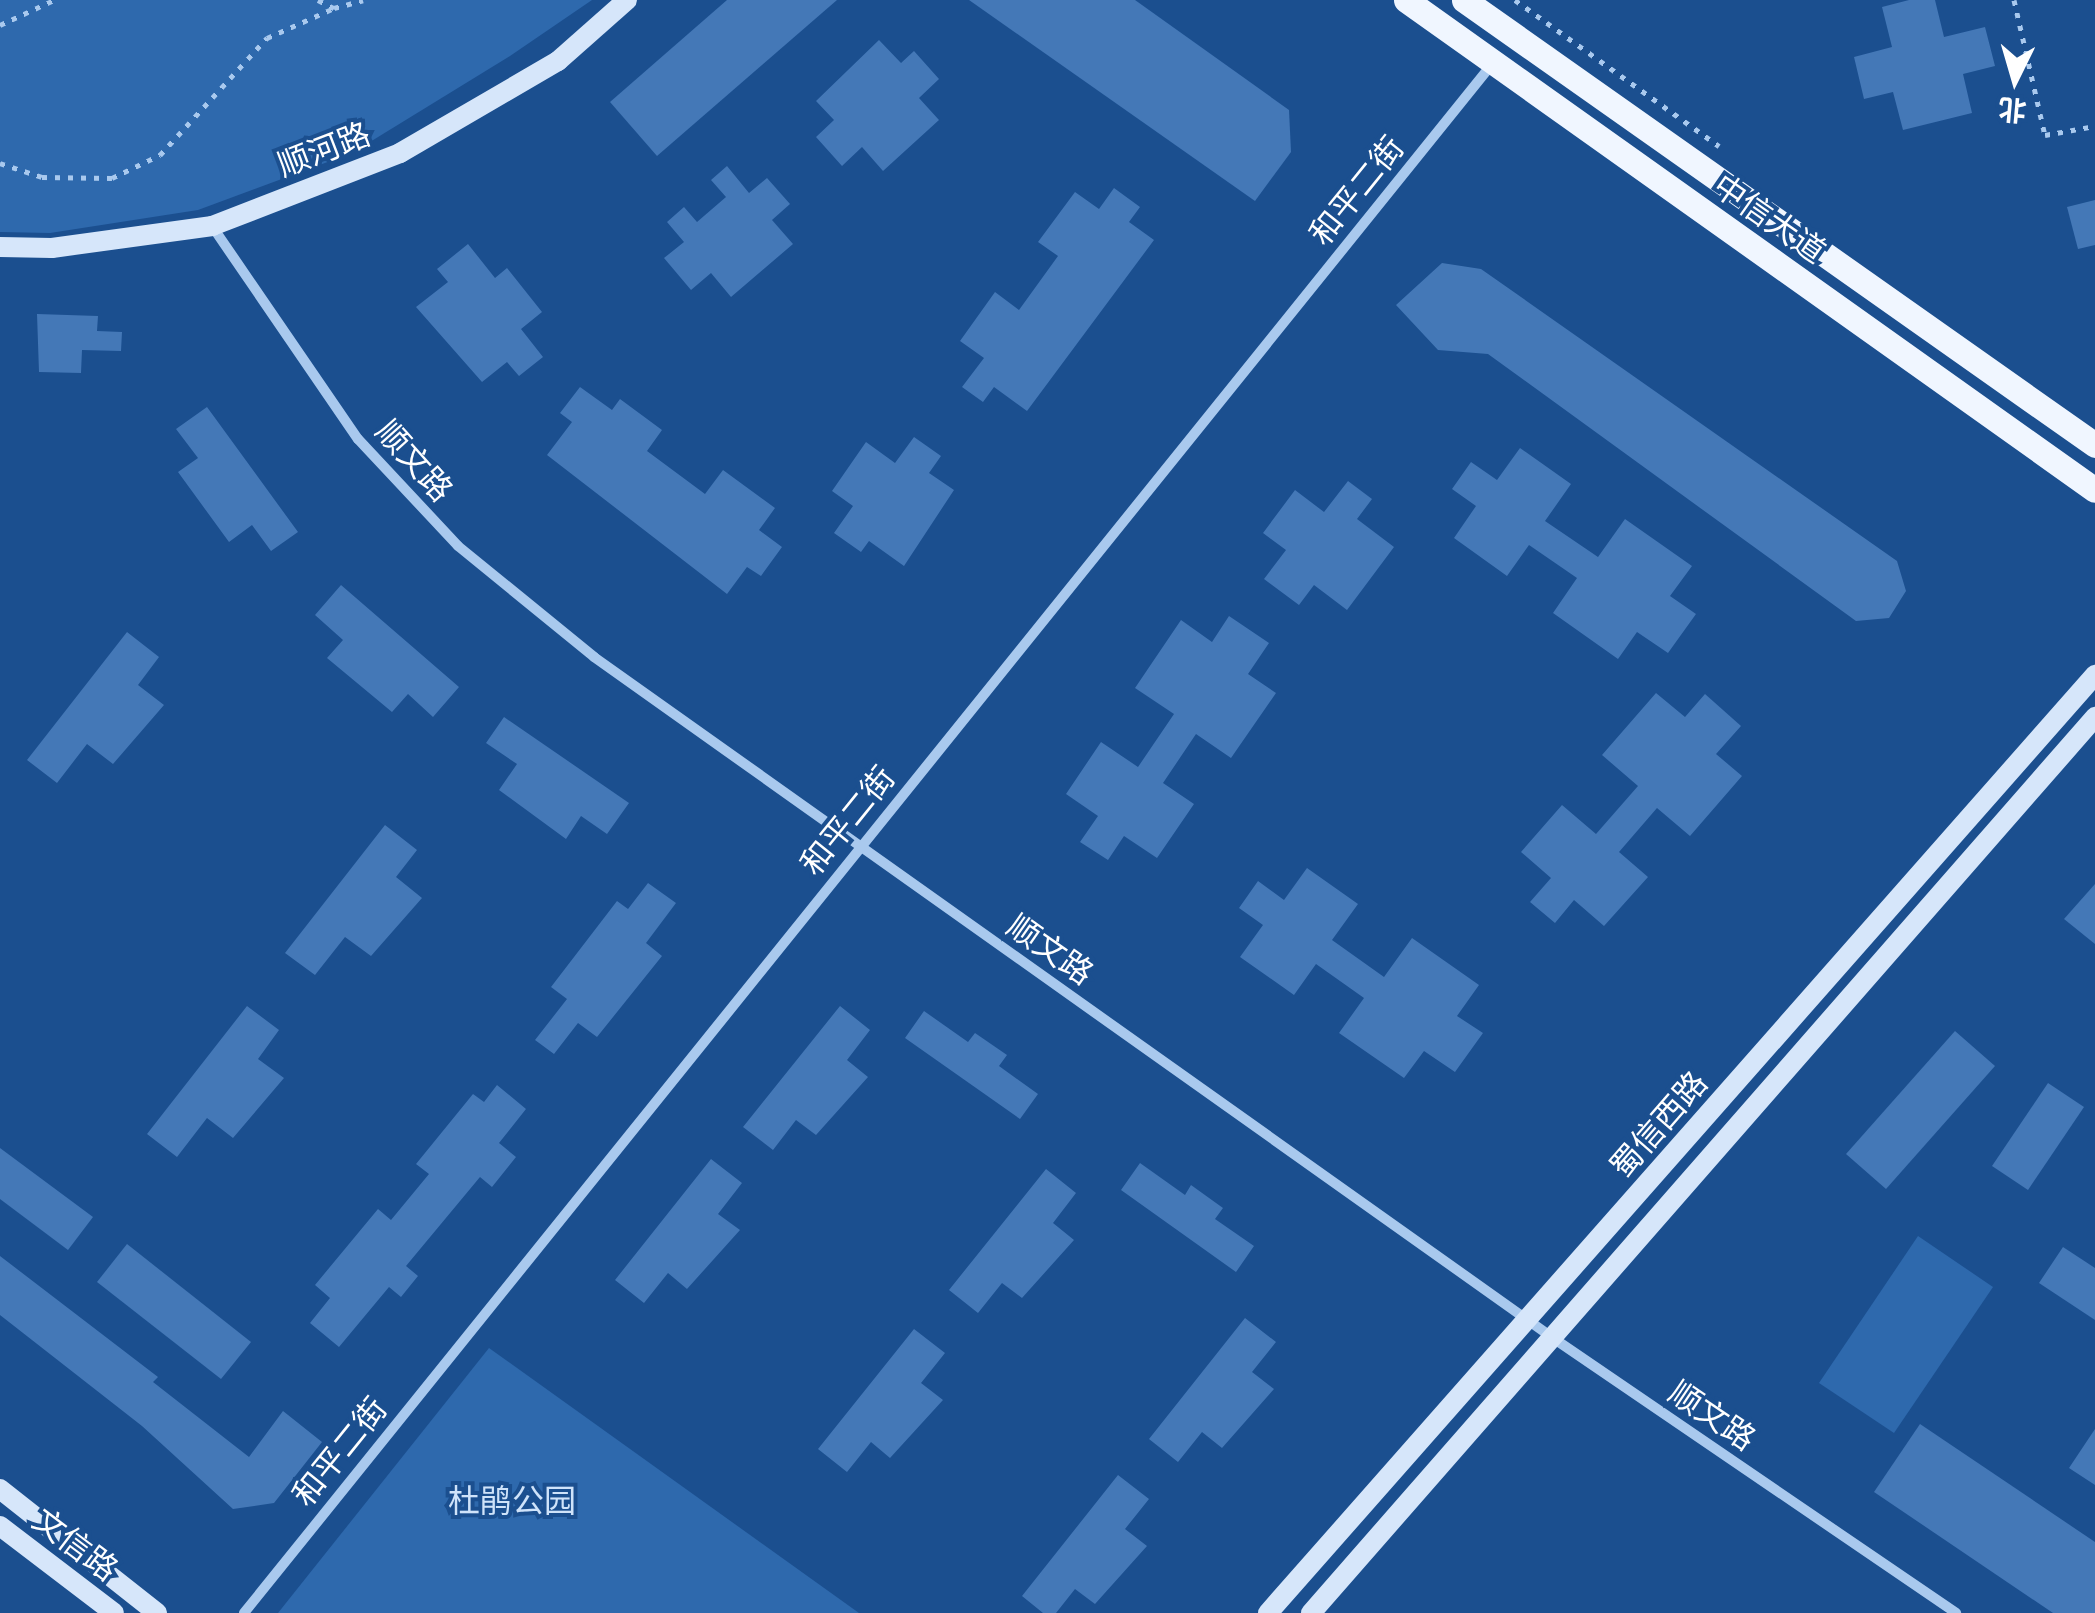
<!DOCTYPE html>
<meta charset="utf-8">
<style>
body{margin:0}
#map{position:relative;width:2095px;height:1613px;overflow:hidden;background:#1b4f8f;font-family:"Public Sans","Noto Sans SC",sans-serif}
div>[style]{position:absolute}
.green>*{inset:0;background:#2e69ad}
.building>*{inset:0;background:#4478b7}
.path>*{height:5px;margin-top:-2.5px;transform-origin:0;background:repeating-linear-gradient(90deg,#a9c9ee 0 5px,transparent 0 13px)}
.street>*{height:10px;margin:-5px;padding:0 5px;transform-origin:5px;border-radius:5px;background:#a9c9ee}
.secondary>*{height:20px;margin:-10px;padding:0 10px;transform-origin:10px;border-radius:10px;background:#d6e6fa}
.primary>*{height:25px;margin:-12.5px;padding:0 12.5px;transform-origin:12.5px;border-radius:12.5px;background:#f0f6ff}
span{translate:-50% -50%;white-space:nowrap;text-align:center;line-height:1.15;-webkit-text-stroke:8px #1b4f8f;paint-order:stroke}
.street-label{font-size:32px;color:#fff}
.park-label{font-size:32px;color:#cfe3fa}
.north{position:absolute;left:1965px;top:30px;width:100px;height:100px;-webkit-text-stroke:8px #1b4f8f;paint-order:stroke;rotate:185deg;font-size:28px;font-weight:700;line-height:40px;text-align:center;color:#fff}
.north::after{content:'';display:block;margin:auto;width:35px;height:45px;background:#fff;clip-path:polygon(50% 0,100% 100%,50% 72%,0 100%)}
</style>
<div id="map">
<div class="green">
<i style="clip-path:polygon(0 0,592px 0,510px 56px,352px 153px,198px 210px,50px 233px,0 232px)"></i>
<i style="clip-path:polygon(1918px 1236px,1993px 1287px,1894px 1433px,1819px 1383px)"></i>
<i style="clip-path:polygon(489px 1348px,859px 1613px,278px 1613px)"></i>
</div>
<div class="building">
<i style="clip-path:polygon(727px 0,837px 0,657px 156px,610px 102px)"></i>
<i style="clip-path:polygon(969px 0,1135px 0,1289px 110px,1291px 152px,1255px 201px)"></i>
<i style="clip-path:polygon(1909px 0,1935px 0,1944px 37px,1985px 27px,1995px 66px,1963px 74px,1972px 113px,1903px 130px,1893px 92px,1864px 99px,1854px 57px,1892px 47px,1882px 7px)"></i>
<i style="clip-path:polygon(879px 40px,901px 63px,914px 51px,939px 79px,919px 98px,939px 120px,883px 171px,862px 147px,842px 166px,816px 137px,834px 120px,816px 101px)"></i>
<i style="clip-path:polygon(727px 166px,749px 193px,767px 178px,790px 204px,772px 220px,793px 244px,731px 297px,711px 273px,691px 290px,664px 258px,684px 242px,667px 222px,684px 207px,697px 222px,726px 197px,711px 180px)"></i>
<i style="clip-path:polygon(1114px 188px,1140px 207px,1129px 222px,1154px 240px,1027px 411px,994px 387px,983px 402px,962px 387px,984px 358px,960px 341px,995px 292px,1019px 310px,1058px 256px,1038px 242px,1075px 192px,1099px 209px)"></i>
<i style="clip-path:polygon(2095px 200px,2095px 245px,2078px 249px,2067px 207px)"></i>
<i style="clip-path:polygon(468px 244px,495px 278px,507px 268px,542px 312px,521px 329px,543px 357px,519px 376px,507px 362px,482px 382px,416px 307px,448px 282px,437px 269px)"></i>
<i style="clip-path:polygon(1442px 263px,1481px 269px,1897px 561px,1906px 591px,1889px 618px,1856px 621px,1488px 354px,1438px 350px,1396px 305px)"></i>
<i style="clip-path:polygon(37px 314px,98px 316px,97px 331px,122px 332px,121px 351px,82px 350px,81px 373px,39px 372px)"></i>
<i style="clip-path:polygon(580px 387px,612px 410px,620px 399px,662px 430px,647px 451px,705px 494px,723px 470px,775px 508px,759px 530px,782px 547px,761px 576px,747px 567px,727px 594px,547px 455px,572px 422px,560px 413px)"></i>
<i style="clip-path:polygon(207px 407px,298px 532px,271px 551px,252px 525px,229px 542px,178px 472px,198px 458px,176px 429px)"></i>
<i style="clip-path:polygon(914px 437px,941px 456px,929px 473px,954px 490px,904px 566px,869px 541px,861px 552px,834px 533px,853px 506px,832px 491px,866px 442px,895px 463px)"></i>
<i style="clip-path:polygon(1520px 448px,1571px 484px,1545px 521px,1598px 557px,1625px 519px,1692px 566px,1670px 596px,1696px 614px,1668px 653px,1637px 632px,1618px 659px,1553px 613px,1577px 578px,1529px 545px,1507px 576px,1454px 538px,1476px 506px,1452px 489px,1471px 462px,1497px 480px)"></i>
<i style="clip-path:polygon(1348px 481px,1372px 499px,1357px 519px,1394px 547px,1347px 610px,1314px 585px,1299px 605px,1264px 579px,1286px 550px,1263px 533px,1295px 490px,1324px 512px)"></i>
<i style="clip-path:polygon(341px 585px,459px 687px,433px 717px,408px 694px,392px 712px,327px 658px,343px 640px,315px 615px)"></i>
<i style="clip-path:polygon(1229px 616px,1269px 643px,1248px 674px,1276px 693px,1231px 758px,1196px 734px,1163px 783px,1194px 804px,1157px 858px,1124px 836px,1108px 860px,1080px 842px,1098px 816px,1066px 794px,1101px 742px,1138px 767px,1174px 714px,1135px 688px,1181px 620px,1212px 642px)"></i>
<i style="clip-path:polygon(127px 632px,159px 657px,138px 685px,164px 705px,113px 764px,87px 744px,57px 783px,27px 760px)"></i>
<i style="clip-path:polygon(1656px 693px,1685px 717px,1705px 694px,1741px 726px,1716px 754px,1742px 776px,1690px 836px,1657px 808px,1619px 852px,1648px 877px,1604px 926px,1574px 900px,1555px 923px,1530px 902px,1551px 878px,1521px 852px,1562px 805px,1596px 834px,1638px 786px,1602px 755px)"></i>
<i style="clip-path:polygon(504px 717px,629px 803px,607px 834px,581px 816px,566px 839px,499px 790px,517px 764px,486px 743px)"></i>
<i style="clip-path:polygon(385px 825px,417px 850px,396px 877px,422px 898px,371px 956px,345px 937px,315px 975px,285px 953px)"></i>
<i style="clip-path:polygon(1307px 868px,1358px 904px,1332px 940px,1384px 977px,1412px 938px,1479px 985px,1457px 1016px,1483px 1033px,1455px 1072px,1424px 1051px,1404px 1078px,1339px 1033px,1364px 998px,1316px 964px,1294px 995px,1240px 957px,1263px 925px,1239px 908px,1258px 881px,1284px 900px)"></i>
<i style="clip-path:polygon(648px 883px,676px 903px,646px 943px,662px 956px,597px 1037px,578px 1023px,554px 1054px,535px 1040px,567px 999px,551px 987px,617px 901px,628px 909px)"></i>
<i style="clip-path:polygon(2095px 884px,2095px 944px,2064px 919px)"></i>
<i style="clip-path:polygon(247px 1006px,279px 1030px,258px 1059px,284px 1078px,233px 1138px,207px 1118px,177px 1157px,147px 1134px)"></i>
<i style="clip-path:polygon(840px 1006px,870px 1030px,847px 1060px,868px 1077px,816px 1135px,796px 1120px,773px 1150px,743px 1127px)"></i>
<i style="clip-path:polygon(924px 1011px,968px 1042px,975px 1033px,1007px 1055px,999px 1066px,1038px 1094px,1020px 1119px,905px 1038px)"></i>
<i style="clip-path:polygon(1955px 1031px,1995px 1066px,1886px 1189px,1846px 1154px)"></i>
<i style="clip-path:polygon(2048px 1083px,2084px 1107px,2028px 1190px,1992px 1166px)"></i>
<i style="clip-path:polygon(497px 1085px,526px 1109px,499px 1143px,516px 1157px,492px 1187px,480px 1177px,406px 1266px,418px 1276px,401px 1297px,389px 1287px,339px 1347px,310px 1323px,330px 1298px,315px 1285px,378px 1209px,391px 1220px,429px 1174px,416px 1164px,473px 1094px,484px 1102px)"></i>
<i style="clip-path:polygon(0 1148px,93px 1217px,68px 1250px,0 1199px)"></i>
<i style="clip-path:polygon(711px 1159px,742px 1183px,718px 1214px,740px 1230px,687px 1289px,668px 1273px,644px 1303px,615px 1280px)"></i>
<i style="clip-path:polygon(1140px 1163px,1185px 1195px,1191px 1185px,1223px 1208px,1215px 1219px,1254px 1246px,1236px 1272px,1121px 1190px)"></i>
<i style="clip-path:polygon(1046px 1169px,1076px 1193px,1053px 1223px,1074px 1240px,1022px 1298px,1002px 1283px,978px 1313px,949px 1290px)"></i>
<i style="clip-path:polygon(127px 1244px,251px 1342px,221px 1379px,97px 1282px)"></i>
<i style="clip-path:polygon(2063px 1247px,2095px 1268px,2095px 1320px,2039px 1283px)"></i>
<i style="clip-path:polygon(0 1256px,158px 1377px,153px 1382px,249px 1457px,283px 1411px,322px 1442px,274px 1503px,233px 1509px,142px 1426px,0 1315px)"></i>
<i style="clip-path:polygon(1245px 1318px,1276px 1342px,1252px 1372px,1274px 1389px,1222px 1448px,1202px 1432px,1178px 1462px,1149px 1439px)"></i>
<i style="clip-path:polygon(914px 1329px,945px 1353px,921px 1383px,943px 1400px,890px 1458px,871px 1442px,847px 1472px,818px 1449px)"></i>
<i style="clip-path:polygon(1920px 1424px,2095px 1542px,2095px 1613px,2053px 1613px,1874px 1492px)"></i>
<i style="clip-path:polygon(2095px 1429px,2095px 1485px,2069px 1468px)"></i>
<i style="clip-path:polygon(1118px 1475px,1149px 1499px,1125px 1529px,1147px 1546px,1095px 1604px,1075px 1589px,1056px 1613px,1043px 1613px,1022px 1596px)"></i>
</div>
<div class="path">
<i style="left:318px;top:0;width:18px;rotate:27deg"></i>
<i style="left:334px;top:8px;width:30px;rotate:-15deg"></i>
<i style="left:1515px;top:0;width:251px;rotate:35.6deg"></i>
<i style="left:2014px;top:0;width:139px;rotate:77.1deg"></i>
<i style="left:2045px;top:135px;width:51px;rotate:-10.2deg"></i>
<i style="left:0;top:25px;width:60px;rotate:-24.8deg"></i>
<i style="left:0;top:163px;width:44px;rotate:18.4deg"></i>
<i style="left:42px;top:177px;width:70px;rotate:0.8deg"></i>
<i style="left:112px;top:178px;width:53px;rotate:-25.6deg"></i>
<i style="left:160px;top:155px;width:159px;rotate:-47.6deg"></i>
<i style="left:267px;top:38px;width:73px;rotate:-24.1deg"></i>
</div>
<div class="street">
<i style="left:212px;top:226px;width:258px;rotate:55.6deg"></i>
<i style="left:358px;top:439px;width:146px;rotate:46.9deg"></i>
<i style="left:458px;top:546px;width:176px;rotate:39.2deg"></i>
<i style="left:594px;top:657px;width:1176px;rotate:35.38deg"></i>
<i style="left:1553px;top:1338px;width:488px;rotate:34.3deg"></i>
<i style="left:244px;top:1613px;width:1991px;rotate:-51.14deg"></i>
</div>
<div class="secondary">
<i style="left:0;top:247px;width:52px;rotate:1.1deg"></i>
<i style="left:52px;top:248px;width:162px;rotate:-7.8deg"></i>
<i style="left:212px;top:226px;width:202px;rotate:-21.2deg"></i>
<i style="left:400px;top:153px;width:183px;rotate:-30.2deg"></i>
<i style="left:558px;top:61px;width:92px;rotate:-41.5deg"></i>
<i style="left:0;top:1489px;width:200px;rotate:38.3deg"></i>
<i style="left:0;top:1526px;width:143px;rotate:37.3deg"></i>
<i style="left:1268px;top:1613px;width:1251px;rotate:-48.6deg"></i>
<i style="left:1311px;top:1613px;width:1191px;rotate:-48.81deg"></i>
</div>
<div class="primary">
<i style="left:1406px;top:0;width:845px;rotate:35.42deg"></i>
<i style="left:1464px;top:0;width:772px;rotate:35.19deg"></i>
</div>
<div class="street-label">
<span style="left:324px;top:150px;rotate:-21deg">顺河路</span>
<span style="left:1357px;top:191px;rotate:-51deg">和平二街</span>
<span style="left:1769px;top:219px;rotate:35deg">中信大道</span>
<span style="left:414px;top:461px;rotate:48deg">顺文路</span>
<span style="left:848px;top:821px;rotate:-51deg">和平二街</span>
<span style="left:1050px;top:950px;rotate:35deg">顺文路</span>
<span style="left:1659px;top:1125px;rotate:-49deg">蜀信西路</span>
<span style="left:1712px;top:1416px;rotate:34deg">顺文路</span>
<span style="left:340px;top:1452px;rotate:-51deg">和平二街</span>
<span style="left:75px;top:1545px;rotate:37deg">文信路</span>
</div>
<div class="park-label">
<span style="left:512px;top:1501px">杜鹃公园</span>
</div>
<div class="north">北</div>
</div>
